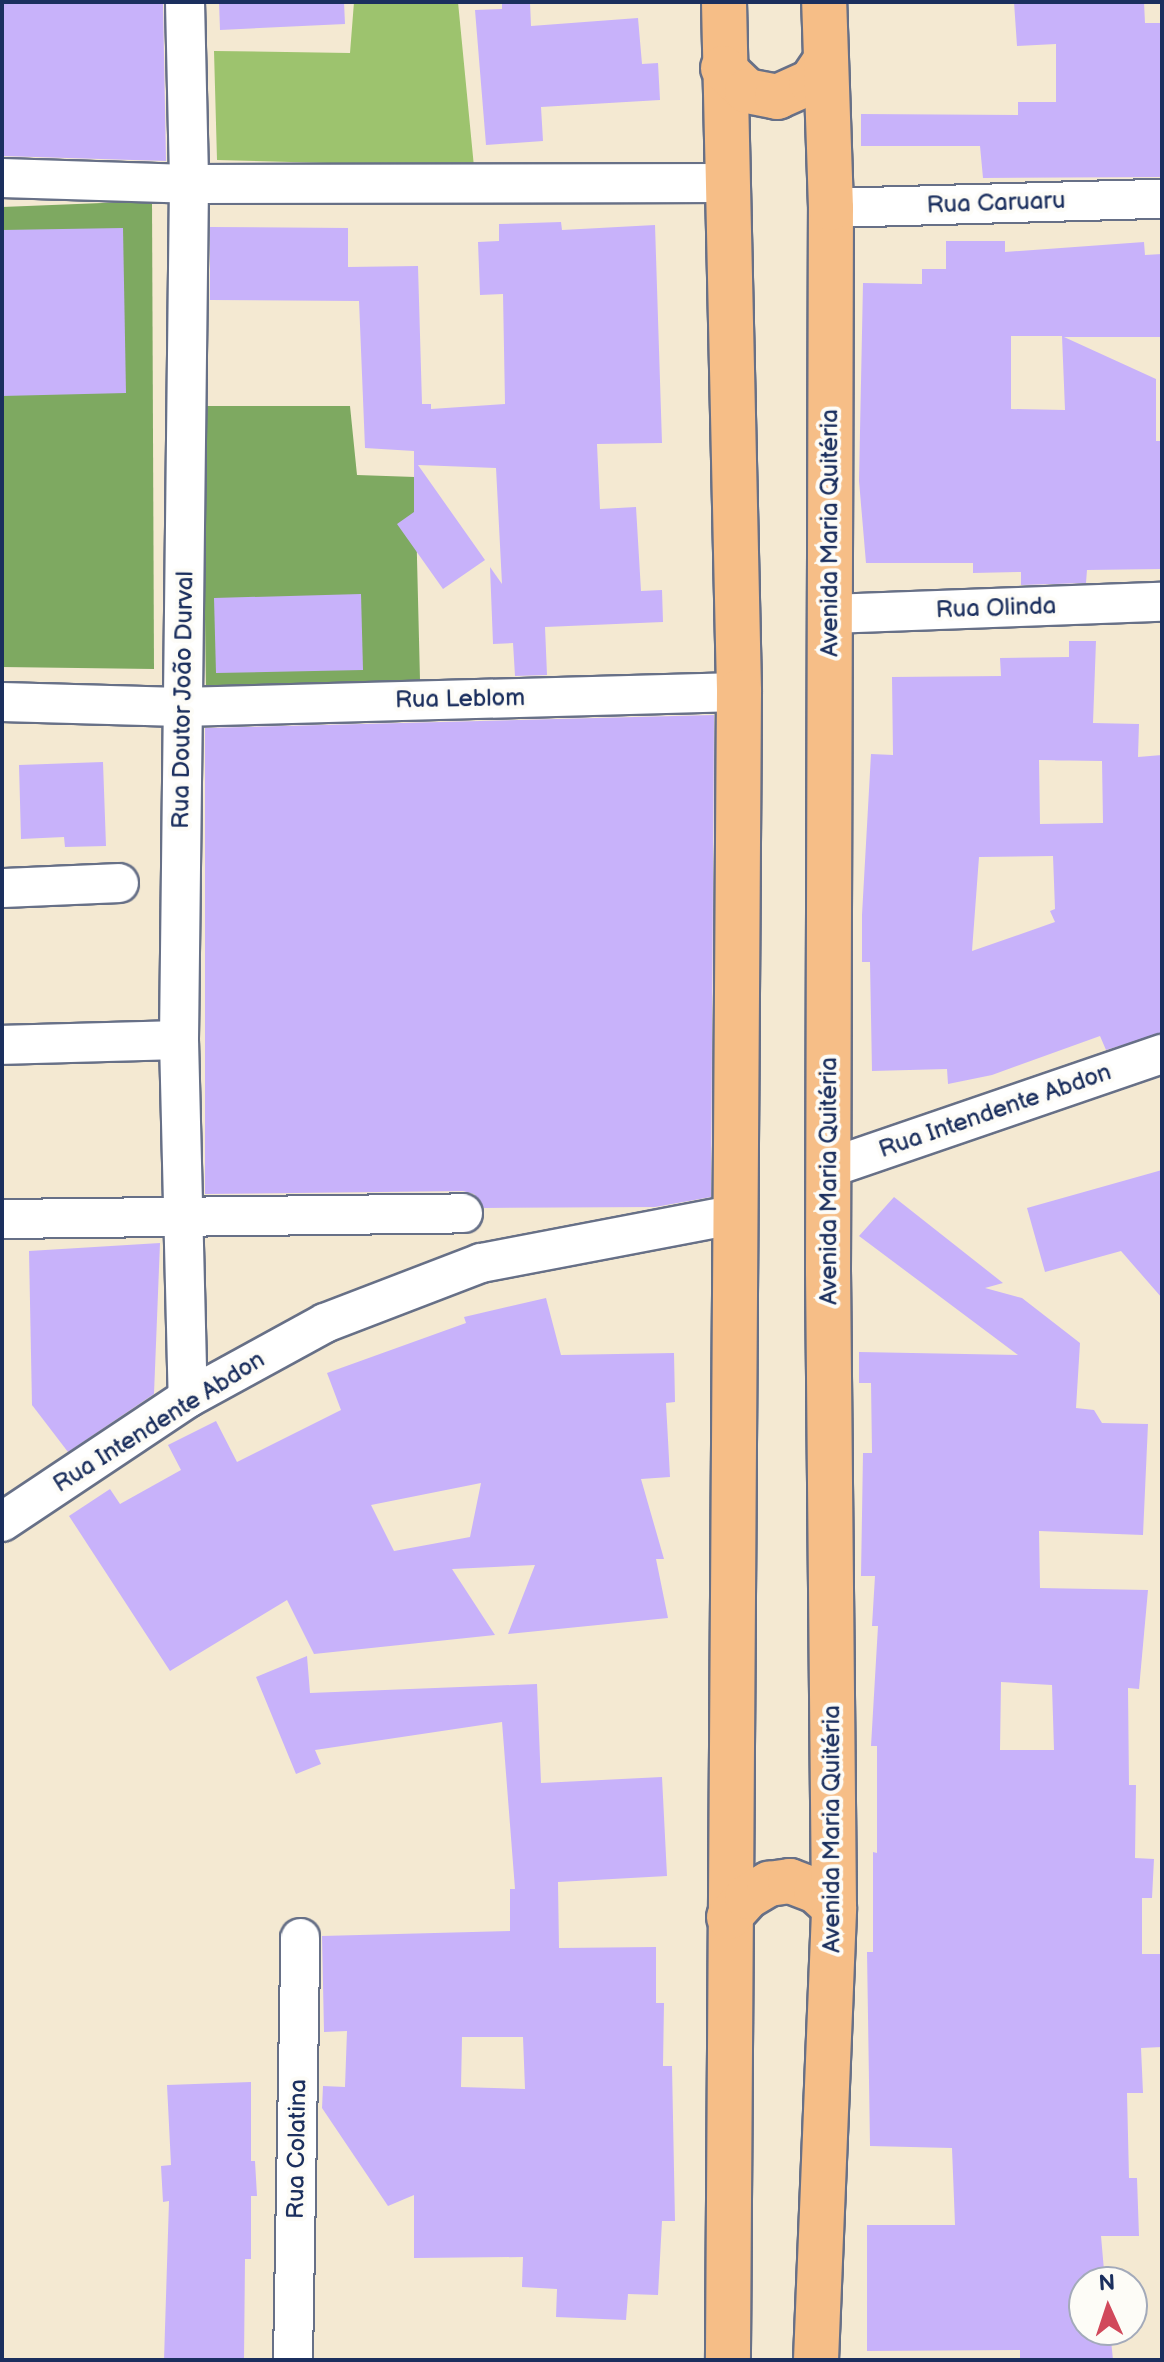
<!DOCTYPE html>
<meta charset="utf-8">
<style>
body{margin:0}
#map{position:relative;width:1164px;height:2362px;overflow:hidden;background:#f4e9d2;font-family:"Balsamiq Sans",sans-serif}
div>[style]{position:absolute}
.green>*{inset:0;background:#9dc36e}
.forest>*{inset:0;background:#7ea961}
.building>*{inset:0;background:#c8b2fa}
.roads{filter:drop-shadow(2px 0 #677087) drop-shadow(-2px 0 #677087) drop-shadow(0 2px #677087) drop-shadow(0 -2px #677087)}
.minor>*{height:38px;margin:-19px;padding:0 19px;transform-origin:19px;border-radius:19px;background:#fff}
.major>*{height:44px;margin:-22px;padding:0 22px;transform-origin:22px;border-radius:22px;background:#f6be87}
span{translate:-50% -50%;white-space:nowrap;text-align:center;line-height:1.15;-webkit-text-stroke:8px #fdfcf7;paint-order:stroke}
.street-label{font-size:24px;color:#1b2f5e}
.frame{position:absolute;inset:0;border:4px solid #1b2f5e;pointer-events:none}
.north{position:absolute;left:1068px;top:2266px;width:80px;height:80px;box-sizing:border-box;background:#fdfcf7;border:2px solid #a3aaba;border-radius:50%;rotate:357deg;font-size:22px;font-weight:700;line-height:32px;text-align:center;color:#1b2f5e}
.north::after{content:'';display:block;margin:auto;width:28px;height:36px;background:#d1495b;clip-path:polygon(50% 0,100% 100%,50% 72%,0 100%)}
</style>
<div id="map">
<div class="green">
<i style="clip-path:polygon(354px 2px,458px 2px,474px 167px,217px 160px,214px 51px,350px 53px)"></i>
</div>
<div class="forest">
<i style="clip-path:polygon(152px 201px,154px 669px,2px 667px,2px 207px)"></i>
<i style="clip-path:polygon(202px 406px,350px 406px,357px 475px,415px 477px,420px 680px,206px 688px)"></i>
</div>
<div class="building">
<i style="clip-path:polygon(2px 2px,163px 2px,166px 161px,2px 156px)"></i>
<i style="clip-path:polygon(219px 2px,344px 2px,345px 24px,220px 30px)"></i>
<i style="clip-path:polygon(502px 2px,530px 2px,531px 26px,638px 18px,642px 64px,658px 63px,660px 100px,541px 107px,543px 141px,486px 145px,475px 10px,502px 9px)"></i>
<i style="clip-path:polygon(1014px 2px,1144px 2px,1145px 23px,1162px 23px,1162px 177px,983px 178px,980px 146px,861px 146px,861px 114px,1018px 115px,1018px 102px,1056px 102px,1056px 44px,1017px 46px)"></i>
<i style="clip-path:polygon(561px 222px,562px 230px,655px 225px,662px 443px,597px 444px,600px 509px,636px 507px,641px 591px,662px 590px,663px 622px,545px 627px,547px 675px,515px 676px,513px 643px,493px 644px,490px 567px,502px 584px,496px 468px,418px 465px,485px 560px,443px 589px,397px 524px,414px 512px,414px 451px,365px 448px,359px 301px,210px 300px,210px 227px,348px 228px,348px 267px,418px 266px,422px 404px,431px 404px,431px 409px,505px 404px,503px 294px,480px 295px,478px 242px,499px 241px,499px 224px)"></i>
<i style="clip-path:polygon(123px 228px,126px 393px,2px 396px,2px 230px)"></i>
<i style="clip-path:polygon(evenodd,946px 241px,1005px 241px,1005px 252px,1144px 242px,1145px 255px,1162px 254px,1162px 337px,1064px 337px,1156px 379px,1156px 441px,1162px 441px,1162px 569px,1087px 570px,1086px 583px,1021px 585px,1021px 572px,973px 573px,973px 563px,866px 563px,859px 481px,863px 283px,922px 284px,922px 269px,946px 269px,946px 241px,1011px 336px,1062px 336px,1065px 410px,1011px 409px,1011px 336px)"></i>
<i style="clip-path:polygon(361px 594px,363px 670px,216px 673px,214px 598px)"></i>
<i style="clip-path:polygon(evenodd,1069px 641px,1096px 641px,1093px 723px,1139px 724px,1138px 757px,1162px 755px,1162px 1033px,1106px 1050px,1100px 1036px,992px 1075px,948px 1084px,947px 1069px,872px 1071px,870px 962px,862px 962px,862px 915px,871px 754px,893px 755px,892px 677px,1001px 676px,1000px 658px,1069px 657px,1069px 641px,1039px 760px,1102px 761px,1103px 823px,1040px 824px,1039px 760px,1069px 641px,1053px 856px,1055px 909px,1050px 911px,1055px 922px,972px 951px,979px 857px,1053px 856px)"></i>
<i style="clip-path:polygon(714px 715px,711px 1197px,655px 1207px,484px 1208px,474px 1194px,463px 1191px,205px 1194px,205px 728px)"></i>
<i style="clip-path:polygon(103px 762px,106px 846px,65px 847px,64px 837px,21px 839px,19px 765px)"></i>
<i style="clip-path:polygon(1162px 1170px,1162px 1298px,1121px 1251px,1045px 1272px,1027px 1208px)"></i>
<i style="clip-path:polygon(evenodd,894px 1197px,1003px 1283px,985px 1288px,1022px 1298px,1080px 1343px,1076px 1408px,1094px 1410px,1102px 1423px,1148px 1424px,1143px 1535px,1039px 1531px,1040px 1588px,1148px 1590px,1139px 1689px,1128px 1688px,1129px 1785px,1136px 1785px,1135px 1858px,1154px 1859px,1152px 1898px,1142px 1898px,1142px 1954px,1162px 1954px,1162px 2047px,1141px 2048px,1143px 2093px,1127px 2093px,1129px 2178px,1137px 2178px,1139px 2236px,1101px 2236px,1105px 2282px,1084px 2282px,1084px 2330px,1110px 2330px,1113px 2360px,1020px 2360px,1020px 2350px,867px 2351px,867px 2225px,955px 2225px,952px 2148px,870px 2146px,867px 1952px,873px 1952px,873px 1852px,877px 1853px,877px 1746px,871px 1746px,878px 1626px,872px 1626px,875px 1576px,861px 1576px,863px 1453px,872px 1453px,871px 1383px,859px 1383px,859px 1352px,1018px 1355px,859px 1236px,894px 1197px,1001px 1682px,1052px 1685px,1054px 1750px,1000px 1750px,1001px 1682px)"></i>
<i style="clip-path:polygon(160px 1243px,154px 1394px,68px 1452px,32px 1405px,29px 1251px)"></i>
<i style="clip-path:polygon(evenodd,546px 1298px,561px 1355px,674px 1353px,675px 1402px,666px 1403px,670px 1477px,641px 1479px,664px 1559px,656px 1559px,668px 1618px,508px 1634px,535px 1565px,452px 1569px,495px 1635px,314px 1654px,287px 1600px,170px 1671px,69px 1516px,110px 1489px,120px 1504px,181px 1470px,168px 1445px,216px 1421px,237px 1462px,341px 1410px,327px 1373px,466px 1323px,464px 1317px,546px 1298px,481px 1483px,470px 1537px,394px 1551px,371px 1505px,481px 1483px)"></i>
<i style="clip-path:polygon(evenodd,307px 1656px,310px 1693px,537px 1684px,541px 1783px,662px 1777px,667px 1876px,558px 1882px,559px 1948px,656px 1947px,656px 2003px,664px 2003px,663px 2066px,672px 2066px,675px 2221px,662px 2221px,658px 2295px,628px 2294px,626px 2320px,556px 2317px,557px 2289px,522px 2287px,523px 2257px,414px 2258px,414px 2195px,388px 2206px,322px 2108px,323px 2086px,345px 2087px,347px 2031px,324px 2032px,322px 1936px,510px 1931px,510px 1889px,515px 1889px,502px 1722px,315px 1750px,321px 1764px,296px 1774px,256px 1677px,307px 1656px,462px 2037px,523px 2037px,525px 2089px,461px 2087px,462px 2037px)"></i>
<i style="clip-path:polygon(251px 2082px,251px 2161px,255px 2161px,257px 2196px,251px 2196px,251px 2259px,245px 2259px,244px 2360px,164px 2360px,169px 2201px,163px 2202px,161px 2166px,171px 2165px,167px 2085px)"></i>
</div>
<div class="roads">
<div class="minor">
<i style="left:185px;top:2px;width:182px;rotate:88.7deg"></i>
<i style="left:189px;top:184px;width:856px;rotate:90.67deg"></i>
<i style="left:179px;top:1040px;width:358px;rotate:88.6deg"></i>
<i style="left:2px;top:178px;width:187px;rotate:1.8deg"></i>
<i style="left:189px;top:184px;width:538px;rotate:-0.11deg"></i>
<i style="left:831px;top:208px;width:331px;rotate:-1.6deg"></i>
<i style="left:829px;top:614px;width:333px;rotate:-2.1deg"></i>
<i style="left:2px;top:702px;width:179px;rotate:1.6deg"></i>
<i style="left:181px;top:707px;width:558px;rotate:-1.54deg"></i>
<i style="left:2px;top:888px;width:117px;rotate:-2.4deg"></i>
<i style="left:2px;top:1045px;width:177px;rotate:-1.6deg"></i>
<i style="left:829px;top:1168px;width:352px;rotate:-18.9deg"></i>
<i style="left:2px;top:1219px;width:461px;rotate:-0.7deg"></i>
<i style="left:2px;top:1522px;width:224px;rotate:-33.7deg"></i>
<i style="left:188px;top:1398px;width:156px;rotate:-28.7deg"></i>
<i style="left:325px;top:1323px;width:167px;rotate:-21deg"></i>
<i style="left:481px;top:1263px;width:257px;rotate:-10.8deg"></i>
<i style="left:293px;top:2360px;width:422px;rotate:-89deg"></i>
</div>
<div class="major">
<i style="left:724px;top:2px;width:690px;rotate:88.75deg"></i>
<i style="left:739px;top:692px;width:1668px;rotate:90.38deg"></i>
<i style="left:723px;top:68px;width:33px;rotate:44deg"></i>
<i style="left:747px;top:91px;width:31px;rotate:11deg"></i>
<i style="left:777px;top:97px;width:37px;rotate:-24deg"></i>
<i style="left:811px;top:82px;width:25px;rotate:-56deg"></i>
<i style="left:729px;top:1917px;width:27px;rotate:-48deg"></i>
<i style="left:747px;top:1897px;width:26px;rotate:-31deg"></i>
<i style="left:769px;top:1884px;width:21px;rotate:-8deg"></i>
<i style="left:790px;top:1881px;width:28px;rotate:21deg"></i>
<i style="left:816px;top:1891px;width:24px;rotate:42deg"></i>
<i style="left:816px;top:2360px;width:453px;rotate:-87.7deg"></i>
<i style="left:834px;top:1907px;width:636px;rotate:-90.54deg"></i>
<i style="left:828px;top:1271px;width:1063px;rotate:-89.84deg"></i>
<i style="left:831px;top:208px;width:206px;rotate:-91.9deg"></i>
</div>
</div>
<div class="street-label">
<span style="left:996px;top:203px;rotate:-2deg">Rua Caruaru</span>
<span style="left:830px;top:533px;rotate:-90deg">Avenida Maria Quitéria</span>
<span style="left:996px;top:608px;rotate:-2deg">Rua Olinda</span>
<span style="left:460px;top:699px;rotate:-1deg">Rua Leblom</span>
<span style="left:183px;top:700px;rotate:-89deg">Rua Doutor João Durval</span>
<span style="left:995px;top:1111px;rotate:-19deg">Rua Intendente Abdon</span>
<span style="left:829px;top:1181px;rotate:-90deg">Avenida Maria Quitéria</span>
<span style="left:159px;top:1422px;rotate:-32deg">Rua Intendente Abdon</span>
<span style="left:832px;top:1829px;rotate:-90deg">Avenida Maria Quitéria</span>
<span style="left:297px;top:2149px;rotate:-89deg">Rua Colatina</span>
</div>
<div class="frame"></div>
<div class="north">N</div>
</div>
